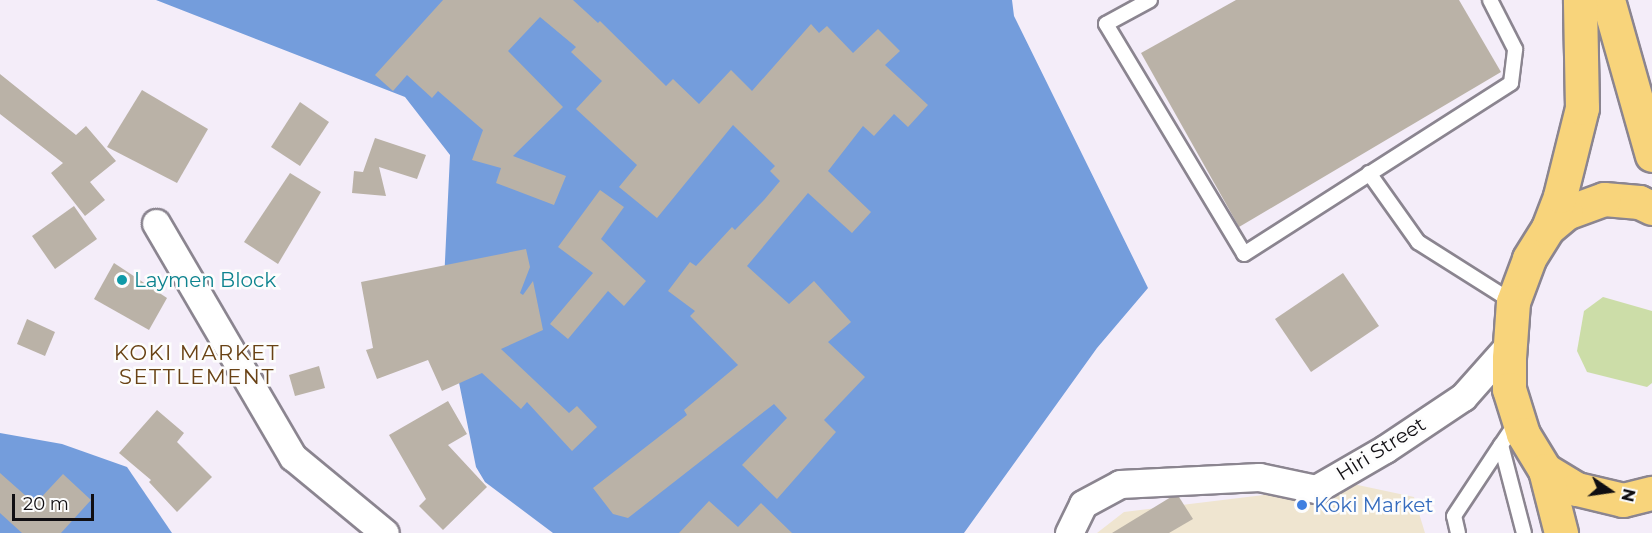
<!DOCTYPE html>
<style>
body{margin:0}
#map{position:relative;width:1652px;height:533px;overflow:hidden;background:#f4edf9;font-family:Montserrat,sans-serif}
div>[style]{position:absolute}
.commercial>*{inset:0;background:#efe5d0}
.green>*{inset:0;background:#ccdda8}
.water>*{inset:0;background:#749ddc}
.building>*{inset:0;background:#bab2a7}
.roads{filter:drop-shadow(2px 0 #8b8590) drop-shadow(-2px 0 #8b8590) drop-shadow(0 2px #8b8590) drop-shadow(0 -2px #8b8590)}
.service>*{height:14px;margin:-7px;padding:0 7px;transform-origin:7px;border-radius:7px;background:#fff}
.minor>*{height:27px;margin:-13.5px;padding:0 13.5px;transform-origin:13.5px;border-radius:13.5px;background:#fff}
.trunk>*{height:33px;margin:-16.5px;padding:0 16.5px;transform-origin:16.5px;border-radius:16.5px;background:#f8d47b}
.dots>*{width:16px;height:16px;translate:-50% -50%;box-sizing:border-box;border:3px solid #fdfdfd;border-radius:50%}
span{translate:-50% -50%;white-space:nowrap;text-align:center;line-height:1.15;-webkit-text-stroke:5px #fdfdfd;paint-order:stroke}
.culture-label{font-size:20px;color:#0d838f}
.left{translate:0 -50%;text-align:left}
.street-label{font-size:20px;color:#100e12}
.shop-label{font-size:20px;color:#366cbe}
.neighbourhood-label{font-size:21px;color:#694215;letter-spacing:1.5px}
.north{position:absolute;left:1580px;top:461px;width:60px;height:60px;-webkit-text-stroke:4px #fdfdfd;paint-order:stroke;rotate:103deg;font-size:16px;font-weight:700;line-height:24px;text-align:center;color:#100e12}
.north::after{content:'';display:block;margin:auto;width:21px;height:27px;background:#100e12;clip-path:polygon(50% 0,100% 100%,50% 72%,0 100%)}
.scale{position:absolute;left:12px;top:494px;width:82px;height:27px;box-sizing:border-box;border:3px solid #100e12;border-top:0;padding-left:8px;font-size:18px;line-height:21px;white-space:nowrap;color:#100e12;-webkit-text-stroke:4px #fdfdfd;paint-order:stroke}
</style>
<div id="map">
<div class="commercial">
<i style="clip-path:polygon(1353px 484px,1414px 497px,1425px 533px,1097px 533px,1124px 512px)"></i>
</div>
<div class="green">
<i style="clip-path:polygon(1603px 297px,1652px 311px,1652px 383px,1647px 387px,1587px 372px,1577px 351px,1584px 311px)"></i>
</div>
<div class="water">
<i style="clip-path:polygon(156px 0,1012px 0,1014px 16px,1148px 288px,1097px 348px,964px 533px,553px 533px,485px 482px,476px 467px,443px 303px,450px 155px,405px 97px)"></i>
<i style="clip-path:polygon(0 433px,62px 444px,127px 467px,172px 533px,0 533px)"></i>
</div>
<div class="building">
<i style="clip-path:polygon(443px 0,573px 0,598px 23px,600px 21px,666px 86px,673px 79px,699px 104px,731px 70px,752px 91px,811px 24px,819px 33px,827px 26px,853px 53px,878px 29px,900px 51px,885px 65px,928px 105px,908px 127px,894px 114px,874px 136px,863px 126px,828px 171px,871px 212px,852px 233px,808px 193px,747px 266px,789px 304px,814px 281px,851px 322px,828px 342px,865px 377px,824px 420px,836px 432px,777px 499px,742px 465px,787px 418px,774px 404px,628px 518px,613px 514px,593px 488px,687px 415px,684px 410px,738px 365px,690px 316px,695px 311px,668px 291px,690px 262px,696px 266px,732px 227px,735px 230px,764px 200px,780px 181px,770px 171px,775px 166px,733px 125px,657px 218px,619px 187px,637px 165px,576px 109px,602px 81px,571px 52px,576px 47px,540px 17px,508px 51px,563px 107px,513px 156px,566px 176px,554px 205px,496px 183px,501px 168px,472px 160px,483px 130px,438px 91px,432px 98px,407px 75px,393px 91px,375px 75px)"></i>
<i style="clip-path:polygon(1236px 0,1459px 0,1501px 72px,1239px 227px,1141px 53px)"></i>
<i style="clip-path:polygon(0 74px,76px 135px,86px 126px,116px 161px,90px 182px,105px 200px,85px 216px,51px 173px,63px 163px,0 114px)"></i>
<i style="clip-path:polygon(142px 90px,208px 129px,177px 183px,107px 147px)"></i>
<i style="clip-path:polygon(300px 102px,329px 122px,300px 166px,271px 147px)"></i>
<i style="clip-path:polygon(375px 138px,426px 155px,417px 179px,379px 167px,386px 196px,352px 193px,354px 171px,363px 172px)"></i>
<i style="clip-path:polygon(290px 173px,321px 192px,278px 264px,244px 242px)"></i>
<i style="clip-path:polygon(600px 190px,624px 207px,601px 239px,646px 281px,624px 306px,608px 291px,568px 339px,550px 324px,593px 273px,558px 247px)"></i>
<i style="clip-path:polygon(74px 206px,97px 239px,55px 269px,32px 236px)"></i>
<i style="clip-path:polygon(526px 249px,530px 267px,520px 293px,523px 295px,533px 281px,543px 330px,501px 349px,569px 413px,577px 406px,597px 427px,572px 451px,527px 402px,521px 409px,482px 373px,442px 391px,428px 360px,377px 379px,366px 350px,373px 348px,361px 282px)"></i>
<i style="clip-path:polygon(114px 263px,167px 298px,149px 330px,94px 299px)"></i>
<i style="clip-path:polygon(1343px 273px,1379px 326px,1311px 372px,1275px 319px)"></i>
<i style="clip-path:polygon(27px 319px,55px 332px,45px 356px,17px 344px)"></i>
<i style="clip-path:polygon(319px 366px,325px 388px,295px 396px,289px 375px)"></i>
<i style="clip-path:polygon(448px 401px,467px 434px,448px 445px,487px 487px,443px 530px,419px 506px,426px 499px,389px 435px)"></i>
<i style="clip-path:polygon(157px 410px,184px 433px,177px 442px,212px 477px,177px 512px,149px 482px,151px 480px,119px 453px)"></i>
<i style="clip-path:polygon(0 473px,35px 504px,63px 474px,91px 500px,61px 533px,22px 533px,0 513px)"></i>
<i style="clip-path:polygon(1171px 497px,1179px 497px,1193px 519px,1169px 533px,1112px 533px)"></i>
<i style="clip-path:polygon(709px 501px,738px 527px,761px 503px,792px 533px,679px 533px)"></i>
</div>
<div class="roads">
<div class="service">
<i style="left:1150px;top:0;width:50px;rotate:151.4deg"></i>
<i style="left:1106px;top:24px;width:268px;rotate:59deg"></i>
<i style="left:1244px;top:254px;width:317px;rotate:-32.6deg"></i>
<i style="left:1511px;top:83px;width:34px;rotate:-83deg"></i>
<i style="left:1515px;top:49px;width:55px;rotate:-117deg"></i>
<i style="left:1369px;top:173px;width:85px;rotate:54.6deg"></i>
<i style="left:1418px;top:242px;width:112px;rotate:32.3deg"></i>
<i style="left:1516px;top:423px;width:27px;rotate:124deg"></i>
<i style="left:1501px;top:445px;width:91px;rotate:75.4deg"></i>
<i style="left:1458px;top:533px;width:17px;rotate:-103deg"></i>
<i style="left:1454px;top:516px;width:85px;rotate:-56.5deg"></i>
</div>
<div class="minor">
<i style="left:156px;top:223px;width:271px;rotate:59.7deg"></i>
<i style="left:293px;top:457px;width:119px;rotate:39.6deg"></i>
<i style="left:1069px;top:533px;width:32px;rotate:-64deg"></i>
<i style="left:1083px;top:504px;width:42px;rotate:-28.4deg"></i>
<i style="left:1120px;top:484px;width:139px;rotate:-2.9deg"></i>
<i style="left:1259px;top:477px;width:58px;rotate:11.9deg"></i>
<i style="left:1316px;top:489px;width:80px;rotate:-30.1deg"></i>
<i style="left:1385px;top:449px;width:94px;rotate:-33.7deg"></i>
<i style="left:1463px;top:397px;width:71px;rotate:-48.4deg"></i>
</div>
<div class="trunk">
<i style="left:1608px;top:0;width:161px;rotate:74.2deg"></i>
<i style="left:1652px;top:208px;width:14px;rotate:-155deg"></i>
<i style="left:1639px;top:202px;width:35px;rotate:-175deg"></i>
<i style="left:1604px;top:199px;width:40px;rotate:159.8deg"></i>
<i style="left:1566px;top:213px;width:23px;rotate:140deg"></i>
<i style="left:1548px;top:228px;width:36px;rotate:122deg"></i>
<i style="left:1529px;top:259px;width:46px;rotate:110.4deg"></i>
<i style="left:1513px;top:302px;width:56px;rotate:94.1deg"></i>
<i style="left:1509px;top:358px;width:31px;rotate:90deg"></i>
<i style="left:1509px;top:389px;width:47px;rotate:72.7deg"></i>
<i style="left:1523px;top:434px;width:42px;rotate:58.6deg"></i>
<i style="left:1545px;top:470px;width:37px;rotate:31deg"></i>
<i style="left:1577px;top:489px;width:47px;rotate:13.4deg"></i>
<i style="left:1623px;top:500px;width:30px;rotate:-14deg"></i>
<i style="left:1548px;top:228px;width:34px;rotate:-69deg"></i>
<i style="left:1560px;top:196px;width:91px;rotate:-76deg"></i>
<i style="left:1582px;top:108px;width:108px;rotate:-91.1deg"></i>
<i style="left:1545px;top:470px;width:65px;rotate:75.7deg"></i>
</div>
</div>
<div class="dots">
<i style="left:122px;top:280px;background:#0f9aa8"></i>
<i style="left:1302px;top:505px;background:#3f7fe0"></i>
</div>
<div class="culture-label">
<span class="left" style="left:134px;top:280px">Laymen Block</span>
</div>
<div class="street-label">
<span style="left:1381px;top:449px;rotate:-32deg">Hiri Street</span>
</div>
<div class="shop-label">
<span class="left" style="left:1314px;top:505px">Koki Market</span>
</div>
<div class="neighbourhood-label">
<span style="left:197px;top:365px">KOKI MARKET<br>SETTLEMENT</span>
</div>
<div class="north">N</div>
<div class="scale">20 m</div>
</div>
